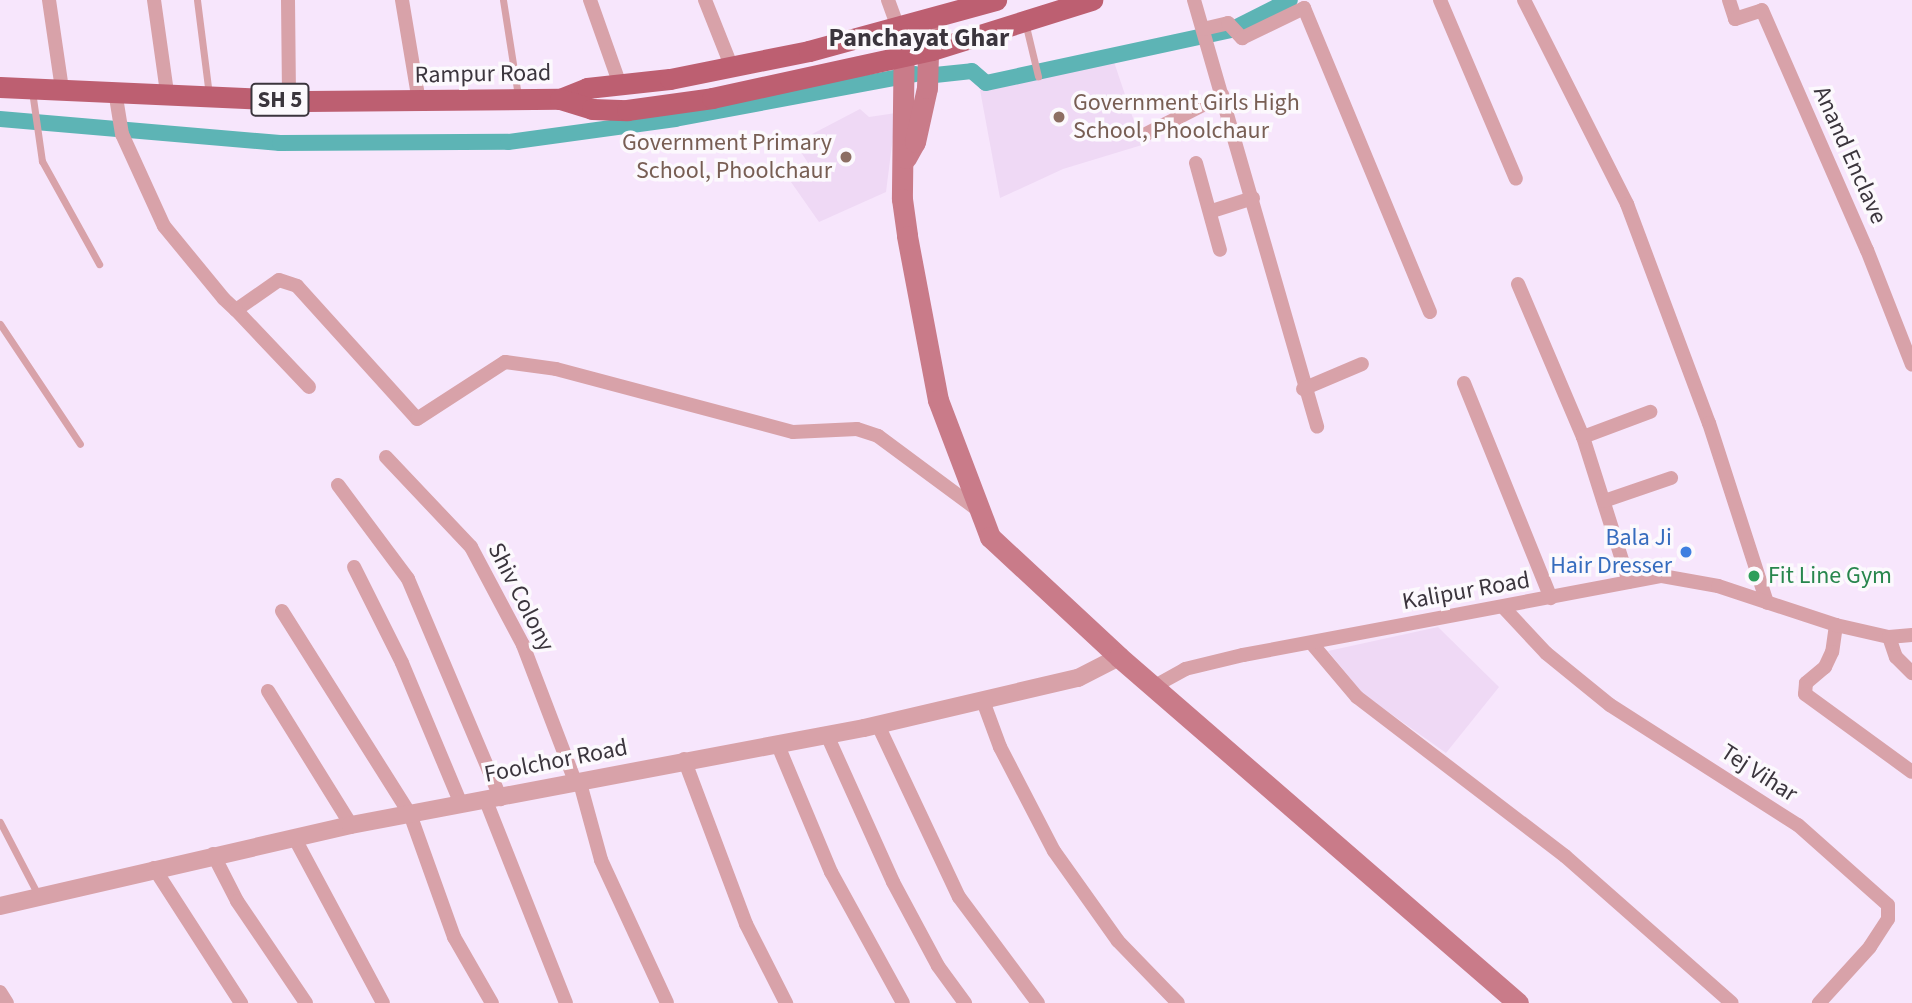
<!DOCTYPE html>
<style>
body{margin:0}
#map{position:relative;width:1912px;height:1003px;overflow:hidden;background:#f7e6fc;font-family:"Source Sans 3",sans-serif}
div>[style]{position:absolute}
.built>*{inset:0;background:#efd9f5}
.canal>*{height:16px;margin:-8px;padding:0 8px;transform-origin:8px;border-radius:8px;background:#5db4b5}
.service>*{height:7px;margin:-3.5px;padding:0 3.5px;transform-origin:3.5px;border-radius:3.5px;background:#d8a2a9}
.minor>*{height:14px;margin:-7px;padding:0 7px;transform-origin:7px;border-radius:7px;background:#d8a2a9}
.tertiary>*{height:18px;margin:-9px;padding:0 9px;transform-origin:9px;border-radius:9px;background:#d8a2a9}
.secondary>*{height:21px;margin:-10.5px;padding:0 10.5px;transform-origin:10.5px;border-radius:10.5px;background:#c97b89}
.primary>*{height:21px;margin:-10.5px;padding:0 10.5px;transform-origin:10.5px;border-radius:10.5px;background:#bd5f71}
.dots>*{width:19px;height:19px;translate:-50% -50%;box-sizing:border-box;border:4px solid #fcf9fd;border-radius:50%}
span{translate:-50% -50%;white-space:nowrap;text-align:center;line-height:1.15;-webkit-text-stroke:7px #fcf9fd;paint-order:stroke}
.shield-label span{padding:2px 5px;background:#fcf9fd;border:2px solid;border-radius:5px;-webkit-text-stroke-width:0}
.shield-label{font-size:23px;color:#3b353d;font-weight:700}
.street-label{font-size:24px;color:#3b353d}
.education-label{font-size:24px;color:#785e54}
.left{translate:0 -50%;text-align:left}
.right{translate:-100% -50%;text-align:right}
.shop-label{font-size:24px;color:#366cbe}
.leisure-label{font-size:24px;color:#27864d}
.neighbourhood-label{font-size:26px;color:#3b353d;font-weight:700}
</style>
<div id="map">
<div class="built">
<i style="clip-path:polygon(1113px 59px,1142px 145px,1063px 169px,1000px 198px,980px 90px)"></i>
<i style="clip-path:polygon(860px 109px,869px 117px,896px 113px,886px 192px,819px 222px,791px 182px,812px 169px,795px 143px)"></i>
<i style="clip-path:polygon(1438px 627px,1499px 687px,1446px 753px,1363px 694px,1328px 651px)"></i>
</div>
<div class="canal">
<i style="left:935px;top:75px;width:37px;rotate:-6deg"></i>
<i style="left:972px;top:71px;width:18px;rotate:41deg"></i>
<i style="left:986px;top:83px;width:251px;rotate:-12.2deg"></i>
<i style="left:1231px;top:30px;width:66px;rotate:-27deg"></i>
<i style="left:0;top:119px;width:281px;rotate:4.9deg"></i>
<i style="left:280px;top:143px;width:228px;rotate:-0.3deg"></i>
<i style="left:508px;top:142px;width:169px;rotate:-7.8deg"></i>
<i style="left:675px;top:119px;width:244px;rotate:-10.6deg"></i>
</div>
<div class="service">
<i style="left:197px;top:0;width:96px;rotate:82.8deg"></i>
<i style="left:503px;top:0;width:97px;rotate:81.1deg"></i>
<i style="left:1025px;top:22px;width:56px;rotate:76.5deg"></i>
<i style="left:32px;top:91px;width:71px;rotate:81.9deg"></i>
<i style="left:42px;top:161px;width:118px;rotate:61deg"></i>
<i style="left:0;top:324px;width:144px;rotate:56.3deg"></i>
<i style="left:0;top:822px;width:82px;rotate:62.5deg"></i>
</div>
<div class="minor">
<i style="left:49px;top:0;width:90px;rotate:81.7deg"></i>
<i style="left:154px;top:0;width:94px;rotate:82deg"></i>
<i style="left:288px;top:0;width:100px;rotate:89.4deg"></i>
<i style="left:402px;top:0;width:103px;rotate:80.5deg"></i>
<i style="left:590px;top:0;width:87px;rotate:70.5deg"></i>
<i style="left:705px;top:0;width:73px;rotate:68.3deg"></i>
<i style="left:888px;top:0;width:29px;rotate:70deg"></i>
<i style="left:1194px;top:0;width:444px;rotate:73.9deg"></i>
<i style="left:1440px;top:0;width:194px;rotate:67deg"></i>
<i style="left:1524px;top:0;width:229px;rotate:63.2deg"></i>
<i style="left:1627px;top:204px;width:234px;rotate:69.5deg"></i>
<i style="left:1709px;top:423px;width:189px;rotate:72.1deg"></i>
<i style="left:1729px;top:0;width:20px;rotate:72deg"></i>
<i style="left:1735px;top:19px;width:28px;rotate:-18deg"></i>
<i style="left:1762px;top:10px;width:262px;rotate:66.4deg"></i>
<i style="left:1867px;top:250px;width:123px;rotate:68.6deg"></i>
<i style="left:1203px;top:29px;width:26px;rotate:-13deg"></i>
<i style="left:1228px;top:23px;width:21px;rotate:47deg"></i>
<i style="left:1242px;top:38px;width:69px;rotate:-25.8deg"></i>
<i style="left:1304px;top:8px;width:329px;rotate:67.5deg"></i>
<i style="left:115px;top:91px;width:44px;rotate:80.8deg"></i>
<i style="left:122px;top:134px;width:101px;rotate:65.5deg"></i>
<i style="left:164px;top:226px;width:94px;rotate:50.6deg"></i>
<i style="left:224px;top:299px;width:16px;rotate:43deg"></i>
<i style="left:236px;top:310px;width:52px;rotate:-34.9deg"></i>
<i style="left:279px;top:280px;width:19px;rotate:18deg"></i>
<i style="left:297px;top:286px;width:179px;rotate:47.9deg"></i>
<i style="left:417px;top:419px;width:105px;rotate:-32.9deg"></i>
<i style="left:505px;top:362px;width:51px;rotate:7.8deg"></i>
<i style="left:556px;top:369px;width:245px;rotate:14.9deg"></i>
<i style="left:793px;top:432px;width:64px;rotate:-2.7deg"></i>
<i style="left:857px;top:429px;width:22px;rotate:18deg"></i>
<i style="left:878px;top:436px;width:124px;rotate:36.5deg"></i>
<i style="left:1144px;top:135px;width:88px;rotate:-27.1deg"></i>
<i style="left:1196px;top:163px;width:90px;rotate:74.6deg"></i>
<i style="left:1212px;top:211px;width:43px;rotate:-17.6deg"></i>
<i style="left:1518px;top:284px;width:166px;rotate:67deg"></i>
<i style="left:1583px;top:437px;width:152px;rotate:72.4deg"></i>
<i style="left:236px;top:310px;width:106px;rotate:46.5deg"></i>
<i style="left:1464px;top:383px;width:232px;rotate:68deg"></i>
<i style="left:1303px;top:389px;width:64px;rotate:-23deg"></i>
<i style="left:1583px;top:437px;width:72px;rotate:-20.5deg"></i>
<i style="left:386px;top:457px;width:124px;rotate:46.6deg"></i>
<i style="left:471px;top:547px;width:111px;rotate:62deg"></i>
<i style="left:523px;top:645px;width:149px;rotate:69.1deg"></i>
<i style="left:338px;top:485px;width:117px;rotate:53.3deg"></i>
<i style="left:408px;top:579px;width:239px;rotate:67.1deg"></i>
<i style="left:1604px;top:501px;width:71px;rotate:-18.9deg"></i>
<i style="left:354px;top:567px;width:107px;rotate:63.4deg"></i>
<i style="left:402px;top:663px;width:153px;rotate:67.3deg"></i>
<i style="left:1504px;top:608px;width:62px;rotate:47deg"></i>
<i style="left:1546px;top:653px;width:82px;rotate:39.1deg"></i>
<i style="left:1610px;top:705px;width:223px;rotate:32.6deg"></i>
<i style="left:1798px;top:825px;width:120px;rotate:41.6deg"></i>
<i style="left:1888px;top:905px;width:14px;rotate:90deg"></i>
<i style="left:1888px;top:919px;width:33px;rotate:123deg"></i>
<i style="left:1870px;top:947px;width:76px;rotate:132.3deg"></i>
<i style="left:282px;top:611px;width:240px;rotate:57.8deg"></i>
<i style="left:410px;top:814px;width:131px;rotate:70.3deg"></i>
<i style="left:454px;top:937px;width:76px;rotate:60.1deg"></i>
<i style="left:1836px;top:625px;width:27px;rotate:98deg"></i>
<i style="left:1832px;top:652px;width:17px;rotate:115deg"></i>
<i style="left:1825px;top:667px;width:25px;rotate:140deg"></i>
<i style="left:1806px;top:683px;width:11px;rotate:95deg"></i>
<i style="left:1805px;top:694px;width:132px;rotate:36.1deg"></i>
<i style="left:1889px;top:637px;width:21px;rotate:71deg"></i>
<i style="left:1896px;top:657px;width:23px;rotate:45deg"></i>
<i style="left:1313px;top:645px;width:68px;rotate:49.8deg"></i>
<i style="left:1357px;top:697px;width:262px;rotate:37.4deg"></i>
<i style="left:1565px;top:856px;width:222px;rotate:41.4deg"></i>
<i style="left:1153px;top:687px;width:37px;rotate:-29deg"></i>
<i style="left:1185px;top:669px;width:60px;rotate:-13.6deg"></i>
<i style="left:1243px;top:655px;width:426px;rotate:-10.7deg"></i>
<i style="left:1662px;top:576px;width:57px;rotate:10.1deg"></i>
<i style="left:1718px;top:586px;width:124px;rotate:18.3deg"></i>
<i style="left:1836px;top:625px;width:54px;rotate:12.8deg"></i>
<i style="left:1889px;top:637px;width:23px;rotate:-5deg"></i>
<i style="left:268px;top:691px;width:158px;rotate:58.2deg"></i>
<i style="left:983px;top:701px;width:49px;rotate:69.7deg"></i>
<i style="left:1000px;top:747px;width:117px;rotate:62.6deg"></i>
<i style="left:1054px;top:851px;width:110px;rotate:54.6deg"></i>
<i style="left:1118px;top:941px;width:86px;rotate:45.9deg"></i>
<i style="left:878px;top:725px;width:190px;rotate:64.8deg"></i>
<i style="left:959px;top:897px;width:132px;rotate:53.3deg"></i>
<i style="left:827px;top:735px;width:161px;rotate:65.8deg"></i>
<i style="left:893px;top:882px;width:95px;rotate:61.8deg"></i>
<i style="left:938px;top:966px;width:46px;rotate:53.9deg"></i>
<i style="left:777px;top:743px;width:140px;rotate:67.3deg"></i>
<i style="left:831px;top:872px;width:149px;rotate:61.2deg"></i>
<i style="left:684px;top:759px;width:176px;rotate:69.4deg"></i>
<i style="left:746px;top:924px;width:89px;rotate:63.1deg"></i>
<i style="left:580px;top:783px;width:80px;rotate:74.7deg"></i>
<i style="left:601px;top:860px;width:157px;rotate:65.2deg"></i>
<i style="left:486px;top:801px;width:217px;rotate:68.4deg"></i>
<i style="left:294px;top:837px;width:188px;rotate:61.8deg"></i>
<i style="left:213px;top:854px;width:53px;rotate:62.9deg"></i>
<i style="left:237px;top:901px;width:123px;rotate:55.9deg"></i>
<i style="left:154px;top:868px;width:161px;rotate:57.2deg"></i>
<i style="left:0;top:992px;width:13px;rotate:58deg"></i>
</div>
<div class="tertiary">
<i style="left:0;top:906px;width:360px;rotate:-13deg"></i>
<i style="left:351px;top:825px;width:522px;rotate:-10.71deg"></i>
<i style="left:864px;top:728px;width:220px;rotate:-13.2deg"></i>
<i style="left:1078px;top:678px;width:46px;rotate:-27.1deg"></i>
</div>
<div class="secondary">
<i style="left:904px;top:26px;width:173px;rotate:90.7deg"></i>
<i style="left:902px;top:199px;width:37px;rotate:82deg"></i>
<i style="left:907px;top:236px;width:167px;rotate:79.3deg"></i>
<i style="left:938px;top:400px;width:147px;rotate:69.2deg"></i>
<i style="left:990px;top:537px;width:176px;rotate:42.9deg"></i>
<i style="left:1119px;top:657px;width:528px;rotate:40.93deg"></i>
<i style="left:906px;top:158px;width:18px;rotate:-61deg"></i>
<i style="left:915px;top:142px;width:55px;rotate:-77.5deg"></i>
<i style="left:927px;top:88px;width:68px;rotate:-88.3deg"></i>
</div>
<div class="primary">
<i style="left:0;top:87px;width:306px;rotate:2.6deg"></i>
<i style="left:306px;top:101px;width:254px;rotate:-0.5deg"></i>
<i style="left:560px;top:99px;width:29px;rotate:-22deg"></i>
<i style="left:587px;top:88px;width:83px;rotate:-6.2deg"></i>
<i style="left:670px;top:79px;width:142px;rotate:-11.4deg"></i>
<i style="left:809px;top:51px;width:194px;rotate:-15.3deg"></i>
<i style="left:560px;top:99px;width:34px;rotate:17deg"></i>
<i style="left:592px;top:109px;width:35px;rotate:2deg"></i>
<i style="left:627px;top:110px;width:86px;rotate:-8deg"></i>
<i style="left:712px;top:98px;width:225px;rotate:-12.3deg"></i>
<i style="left:932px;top:50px;width:168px;rotate:-17.4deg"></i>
</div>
<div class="dots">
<i style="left:1059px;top:117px;background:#8d6e63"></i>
<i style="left:846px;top:157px;background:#8d6e63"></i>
<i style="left:1686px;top:552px;background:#3f7fe0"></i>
<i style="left:1754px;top:576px;background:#2e9e5b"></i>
</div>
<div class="shield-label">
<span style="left:280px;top:100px">SH 5</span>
</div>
<div class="street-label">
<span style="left:483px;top:74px;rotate:-1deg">Rampur Road</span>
<span style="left:1850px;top:155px;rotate:66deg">Anand Enclave</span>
<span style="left:1466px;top:591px;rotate:-10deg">Kalipur Road</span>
<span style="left:521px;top:597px;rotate:63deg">Shiv Colony</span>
<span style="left:556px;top:761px;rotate:-11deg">Foolchor Road</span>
<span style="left:1759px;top:773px;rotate:33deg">Tej Vihar</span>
</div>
<div class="education-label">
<span class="left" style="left:1073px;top:117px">Government Girls High<br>School, Phoolchaur</span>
<span class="right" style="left:832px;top:157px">Government Primary<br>School, Phoolchaur</span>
</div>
<div class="shop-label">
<span class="right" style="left:1672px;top:552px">Bala Ji<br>Hair Dresser</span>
</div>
<div class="leisure-label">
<span class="left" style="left:1768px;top:576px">Fit Line Gym</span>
</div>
<div class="neighbourhood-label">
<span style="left:919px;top:38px">Panchayat Ghar</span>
</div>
</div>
